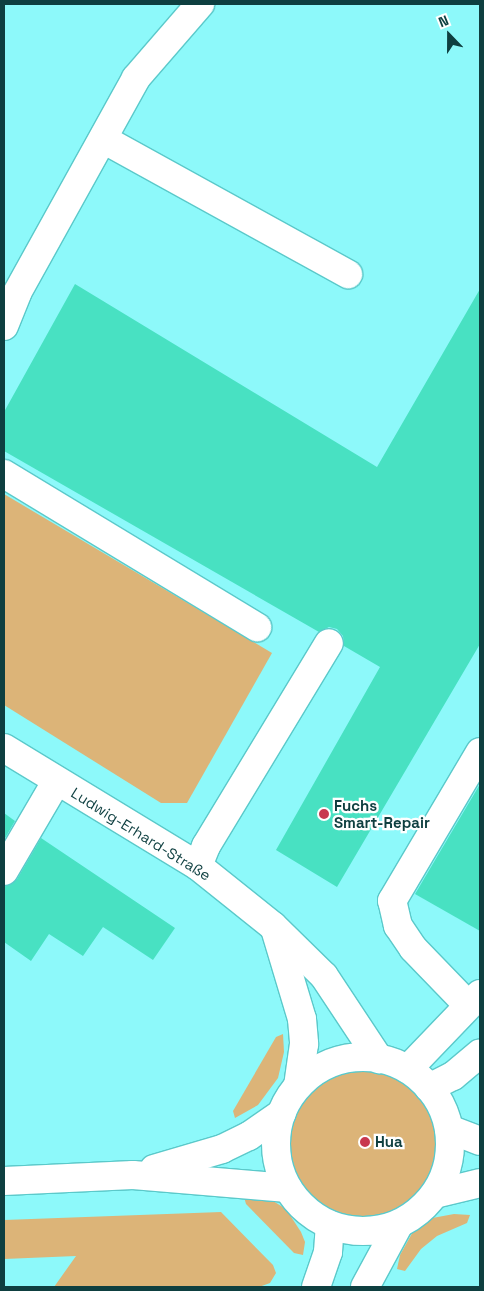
<!DOCTYPE html>
<meta charset="utf-8">
<style>
body{margin:0}
#map{position:relative;width:484px;height:1291px;overflow:hidden;background:#8df9fa;font-family:"Space Grotesk",sans-serif}
div>[style]{position:absolute}
.green>*{inset:0;background:#dcb478}
.round{border-radius:50%}
.building>*{inset:0;background:#48e1c2}
.roads{filter:drop-shadow(1px 0 #5bc9ca) drop-shadow(-1px 0 #5bc9ca) drop-shadow(0 1px #5bc9ca) drop-shadow(0 -1px #5bc9ca)}
.minor>*{height:28px;margin:-14px;padding:0 14px;transform-origin:14px;border-radius:14px;background:#fff}
.minor>.ring{margin:-14px;padding:0;box-sizing:content-box;background:none;border:28px solid #fff;border-radius:50%}
.dots>*{width:14px;height:14px;translate:-50% -50%;box-sizing:border-box;border:2px solid #fff;border-radius:50%}
span{translate:-50% -50%;white-space:nowrap;text-align:center;line-height:1.15;-webkit-text-stroke:4.5px #fff;paint-order:stroke}
.poi-label{font-size:15px;color:#0e3f40;font-weight:700}
.left{translate:0 -50%;text-align:left}
.street-label{font-size:15px;color:#0e3f40}
.frame{position:absolute;inset:0;border:5px solid #0e3f40;pointer-events:none}
.north{position:absolute;left:424px;top:10px;width:50px;height:50px;-webkit-text-stroke:4px #fff;paint-order:stroke;rotate:338deg;font-size:14px;font-weight:700;line-height:20px;text-align:center;color:#0e3f40}
.north::after{content:'';display:block;margin:auto;width:18px;height:22px;background:#0e3f40;clip-path:polygon(50% 0,100% 100%,50% 72%,0 100%)}
</style>
<div id="map">
<div class="green">
<i style="clip-path:polygon(4px 494px,272px 653px,187px 803px,161px 803px,4px 705px)"></i>
<i style="clip-path:polygon(283px 1034px,284px 1052px,278px 1078px,258px 1105px,235px 1118px,233px 1111px,276px 1037px)"></i>
<i class="round" style="left:290px;top:1069px;width:148px;height:148px"></i>
<i style="clip-path:polygon(244px 1197px,273px 1201px,286px 1209px,301px 1232px,305px 1242px,303px 1255px,294px 1253px,246px 1204px)"></i>
<i style="clip-path:polygon(221px 1212px,273px 1265px,276px 1273px,270px 1283px,259px 1287px,54px 1287px,76px 1256px,4px 1259px,4px 1220px)"></i>
<i style="clip-path:polygon(454px 1214px,470px 1215px,467px 1223px,437px 1236px,421px 1249px,405px 1271px,397px 1269px,400px 1255px,415px 1228px,427px 1219px)"></i>
</div>
<div class="building">
<i style="clip-path:polygon(75px 284px,377px 467px,480px 289px,480px 644px,337px 887px,276px 850px,380px 667px,344px 646px,343px 636px,337px 629px,329px 627px,319px 632px,4px 451px,4px 412px)"></i>
<i style="clip-path:polygon(480px 784px,480px 931px,415px 894px)"></i>
<i style="clip-path:polygon(4px 813px,15px 821px,4px 840px)"></i>
<i style="clip-path:polygon(41px 838px,175px 928px,153px 960px,103px 927px,83px 956px,49px 934px,31px 961px,4px 942px,4px 887px,17px 879px)"></i>
</div>
<div class="roads">
<div class="minor">
<i style="left:103px;top:139px;width:280px;rotate:28.9deg"></i>
<i style="left:4px;top:326px;width:35px;rotate:-68deg"></i>
<i style="left:17px;top:293px;width:246px;rotate:-61deg"></i>
<i style="left:136px;top:78px;width:98px;rotate:-49.1deg"></i>
<i style="left:4px;top:474px;width:296px;rotate:31.2deg"></i>
<i style="left:4px;top:748px;width:227px;rotate:31.3deg"></i>
<i style="left:198px;top:866px;width:96px;rotate:38.7deg"></i>
<i style="left:273px;top:926px;width:71px;rotate:44.4deg"></i>
<i style="left:324px;top:976px;width:100px;rotate:56.5deg"></i>
<i style="left:198px;top:866px;width:22px;rotate:-68deg"></i>
<i style="left:206px;top:846px;width:237px;rotate:-58.8deg"></i>
<i style="left:4px;top:871px;width:103px;rotate:-59.7deg"></i>
<i style="left:275px;top:929px;width:94px;rotate:73.3deg"></i>
<i style="left:302px;top:1019px;width:25px;rotate:85deg"></i>
<i style="left:304px;top:1044px;width:42px;rotate:98.1deg"></i>
<i style="left:468px;top:1005px;width:79px;rotate:-134deg"></i>
<i style="left:413px;top:948px;width:27px;rotate:-124deg"></i>
<i style="left:398px;top:926px;width:26px;rotate:-103deg"></i>
<i style="left:392px;top:901px;width:173px;rotate:-59.4deg"></i>
<i class="ring" style="left:276px;top:1057px;width:146px;height:146px"></i>
<i style="left:408px;top:1069px;width:104px;rotate:-46.2deg"></i>
<i style="left:429px;top:1088px;width:27px;rotate:-27deg"></i>
<i style="left:453px;top:1076px;width:35px;rotate:-40deg"></i>
<i style="left:449px;top:1129px;width:33px;rotate:21deg"></i>
<i style="left:154px;top:1169px;width:71px;rotate:-16.4deg"></i>
<i style="left:222px;top:1149px;width:30px;rotate:-26deg"></i>
<i style="left:249px;top:1136px;width:40px;rotate:-34.9deg"></i>
<i style="left:4px;top:1181px;width:129px;rotate:-2.7deg"></i>
<i style="left:133px;top:1175px;width:155px;rotate:4.8deg"></i>
<i style="left:435px;top:1194px;width:46px;rotate:-13.7deg"></i>
<i style="left:316px;top:1287px;width:37px;rotate:-71deg"></i>
<i style="left:328px;top:1252px;width:27px;rotate:-86deg"></i>
<i style="left:365px;top:1287px;width:72px;rotate:-61.6deg"></i>
</div>
</div>
<div class="dots">
<i style="left:324px;top:814px;background:#c8384f"></i>
<i style="left:365px;top:1142px;background:#c8384f"></i>
</div>
<div class="poi-label">
<span class="left" style="left:334px;top:814px">Fuchs<br>Smart-Repair</span>
<span class="left" style="left:375px;top:1142px">Hua</span>
</div>
<div class="street-label">
<span style="left:141px;top:834px;rotate:32deg">Ludwig-Erhard-Straße</span>
</div>
<div class="frame"></div>
<div class="north">N</div>
</div>
